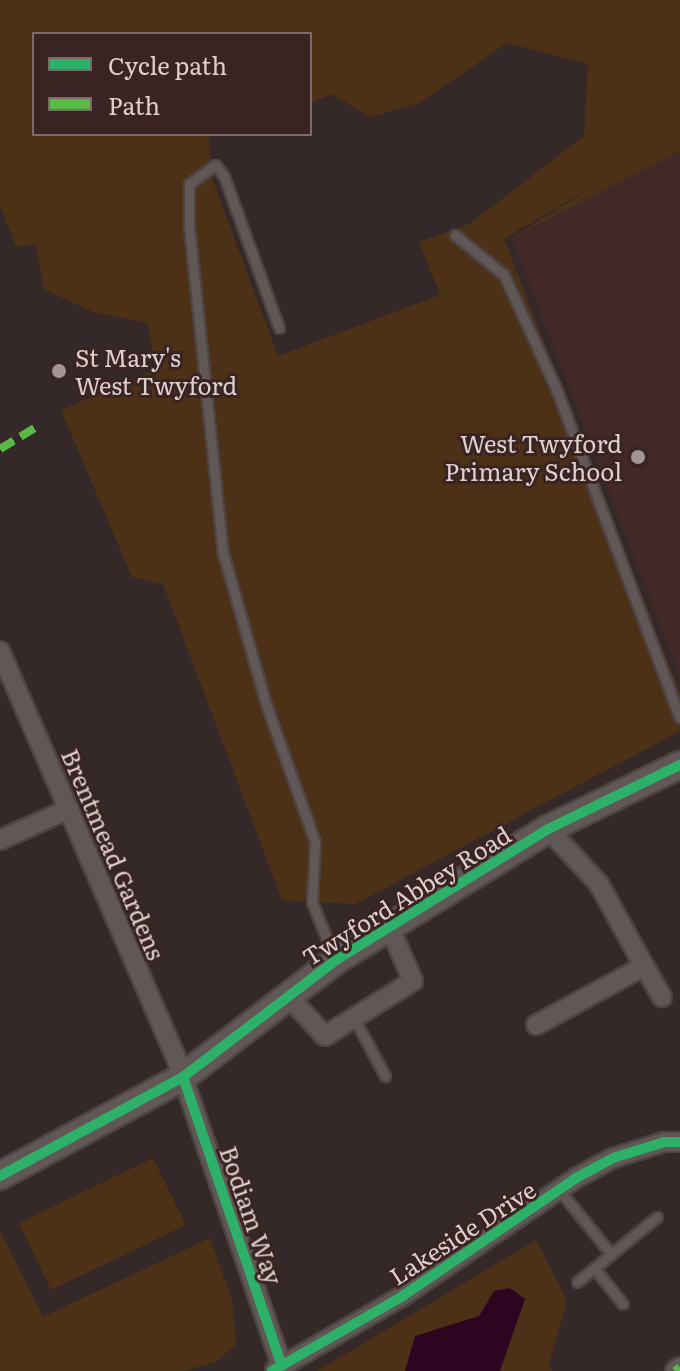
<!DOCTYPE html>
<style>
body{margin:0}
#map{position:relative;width:680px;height:1371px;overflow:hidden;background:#342928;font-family:Literata,serif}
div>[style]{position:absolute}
.built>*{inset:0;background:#422927}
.green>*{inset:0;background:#4c3117}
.water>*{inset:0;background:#2e0421}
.roads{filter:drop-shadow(2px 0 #4d4443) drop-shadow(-2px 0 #4d4443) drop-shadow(0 2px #4d4443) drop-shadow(0 -2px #4d4443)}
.lane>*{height:9px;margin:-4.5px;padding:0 4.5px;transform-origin:4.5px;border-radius:4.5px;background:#605756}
.street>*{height:18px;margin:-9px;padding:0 9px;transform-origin:9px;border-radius:9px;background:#605756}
.secondary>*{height:26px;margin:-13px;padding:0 13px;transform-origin:13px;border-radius:13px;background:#605756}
.quiet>*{height:8px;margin-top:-4px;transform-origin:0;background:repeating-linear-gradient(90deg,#58b947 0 16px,transparent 0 24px)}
.cycleway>*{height:10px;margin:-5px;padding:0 5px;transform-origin:5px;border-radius:5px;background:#2db169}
.dots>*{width:22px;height:22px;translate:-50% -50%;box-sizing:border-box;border:4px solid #392423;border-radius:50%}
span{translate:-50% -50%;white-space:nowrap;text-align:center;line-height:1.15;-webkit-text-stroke:6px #392423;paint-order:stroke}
.poi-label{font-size:24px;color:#ddcfce}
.left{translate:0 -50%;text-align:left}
.right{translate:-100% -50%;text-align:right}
.street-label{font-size:24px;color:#ddcfce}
.legend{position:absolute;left:32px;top:32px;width:280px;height:104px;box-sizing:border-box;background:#392423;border:2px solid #7b6867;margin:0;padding:10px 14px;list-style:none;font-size:24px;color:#ddcfce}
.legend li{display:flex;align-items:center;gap:16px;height:40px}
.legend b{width:40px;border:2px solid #7b6867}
</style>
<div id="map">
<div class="built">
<i style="clip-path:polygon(680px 151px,680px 676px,512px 238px)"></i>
</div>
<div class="green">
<i style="clip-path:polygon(evenodd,0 0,680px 0,680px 151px,512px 238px,608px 177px,504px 239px,680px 693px,680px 731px,355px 904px,282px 900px,163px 584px,132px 577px,61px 410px,156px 370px,148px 323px,93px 312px,44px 289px,36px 244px,16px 247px,0 205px,0 0,34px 34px,310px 34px,310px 103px,332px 94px,370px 117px,419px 103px,507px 43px,588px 64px,584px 136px,469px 224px,419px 242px,440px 295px,278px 356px,213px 181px,208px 134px,34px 134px,34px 34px)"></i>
<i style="clip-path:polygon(153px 1158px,186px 1225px,51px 1290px,19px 1223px)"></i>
<i style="clip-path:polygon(0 1231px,43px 1317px,210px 1238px,232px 1300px,236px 1344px,216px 1362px,183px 1371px,0 1371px)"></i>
<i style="clip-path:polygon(536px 1240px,567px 1301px,549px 1364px,552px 1371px,317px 1371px)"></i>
</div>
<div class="water">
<i style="clip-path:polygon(510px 1288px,525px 1299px,500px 1371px,405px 1371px,415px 1336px,479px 1316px,494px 1291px)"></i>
</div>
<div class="roads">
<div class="lane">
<i style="left:455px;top:235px;width:63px;rotate:39.2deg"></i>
<i style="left:504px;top:275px;width:128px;rotate:65.4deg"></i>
<i style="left:557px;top:391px;width:349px;rotate:69.4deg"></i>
<i style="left:279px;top:328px;width:162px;rotate:-109.9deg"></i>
<i style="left:224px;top:176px;width:14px;rotate:-129deg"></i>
<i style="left:215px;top:165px;width:32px;rotate:144deg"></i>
<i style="left:189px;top:184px;width:42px;rotate:90deg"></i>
<i style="left:189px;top:226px;width:329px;rotate:84.1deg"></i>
<i style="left:223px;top:553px;width:160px;rotate:74.1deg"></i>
<i style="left:267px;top:707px;width:143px;rotate:70.4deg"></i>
<i style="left:315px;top:842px;width:60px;rotate:92.9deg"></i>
<i style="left:312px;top:902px;width:59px;rotate:68.2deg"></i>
<i style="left:354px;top:1018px;width:66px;rotate:61.9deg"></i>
<i style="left:560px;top:1191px;width:81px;rotate:51deg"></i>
<i style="left:594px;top:1268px;width:46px;rotate:51.1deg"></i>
<i style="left:577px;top:1282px;width:103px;rotate:-39.1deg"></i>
</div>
<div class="street">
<i style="left:0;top:651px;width:449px;rotate:66.6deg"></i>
<i style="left:178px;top:1063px;width:320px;rotate:71.1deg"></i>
<i style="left:0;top:840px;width:76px;rotate:-24.2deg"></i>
<i style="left:644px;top:966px;width:36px;rotate:60deg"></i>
<i style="left:287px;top:995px;width:56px;rotate:47.2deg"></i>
<i style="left:325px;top:1036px;width:104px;rotate:-32deg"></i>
<i style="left:413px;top:981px;width:60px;rotate:-113.6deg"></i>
<i style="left:536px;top:1025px;width:123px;rotate:-28.6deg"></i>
<i style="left:644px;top:966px;width:94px;rotate:-118.8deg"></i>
<i style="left:599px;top:884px;width:75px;rotate:-132.8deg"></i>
<i style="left:275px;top:1370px;width:146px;rotate:-30.1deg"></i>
<i style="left:401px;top:1297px;width:212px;rotate:-34.2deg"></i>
<i style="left:576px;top:1178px;width:42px;rotate:-28.4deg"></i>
<i style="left:613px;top:1158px;width:53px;rotate:-17.4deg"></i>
<i style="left:664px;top:1142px;width:16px"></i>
<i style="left:675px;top:1371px;width:6px;rotate:-39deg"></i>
</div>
<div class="secondary">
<i style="left:0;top:1176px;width:208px;rotate:-28.4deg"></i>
<i style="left:183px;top:1077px;width:193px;rotate:-37.4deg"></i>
<i style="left:336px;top:960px;width:249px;rotate:-31.7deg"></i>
<i style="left:548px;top:829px;width:147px;rotate:-25.9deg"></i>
</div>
</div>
<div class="quiet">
<i style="left:0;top:449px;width:44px;rotate:-31.2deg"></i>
<i style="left:675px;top:1371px;width:6px;rotate:-39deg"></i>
</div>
<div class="cycleway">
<i style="left:183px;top:1077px;width:305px;rotate:71.1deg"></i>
<i style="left:0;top:1176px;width:208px;rotate:-28.4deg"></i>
<i style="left:183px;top:1077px;width:193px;rotate:-37.4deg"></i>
<i style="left:336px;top:960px;width:249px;rotate:-31.7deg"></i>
<i style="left:548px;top:829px;width:147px;rotate:-25.9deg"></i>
<i style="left:272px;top:1371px;width:149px;rotate:-29.8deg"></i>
<i style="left:401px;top:1297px;width:212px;rotate:-34.2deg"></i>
<i style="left:576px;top:1178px;width:42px;rotate:-28.4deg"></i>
<i style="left:613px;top:1158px;width:53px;rotate:-17.4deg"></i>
<i style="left:664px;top:1142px;width:16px"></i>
</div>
<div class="dots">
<i style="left:59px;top:371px;background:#a29594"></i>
<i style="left:638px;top:457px;background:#a29594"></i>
</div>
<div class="poi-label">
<span class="left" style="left:75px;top:371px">St Mary's<br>West Twyford</span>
<span class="right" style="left:622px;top:457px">West Twyford<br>Primary School</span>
</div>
<div class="street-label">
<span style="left:114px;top:854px;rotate:67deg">Brentmead Gardens</span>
<span style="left:406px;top:895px;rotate:-32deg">Twyford Abbey Road</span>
<span style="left:252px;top:1215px;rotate:71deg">Bodiam Way</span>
<span style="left:462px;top:1232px;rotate:-33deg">Lakeside Drive</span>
</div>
<ul class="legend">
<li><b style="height:10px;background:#2db169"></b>Cycle path</li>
<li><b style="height:10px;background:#58b947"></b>Path</li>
</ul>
</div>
